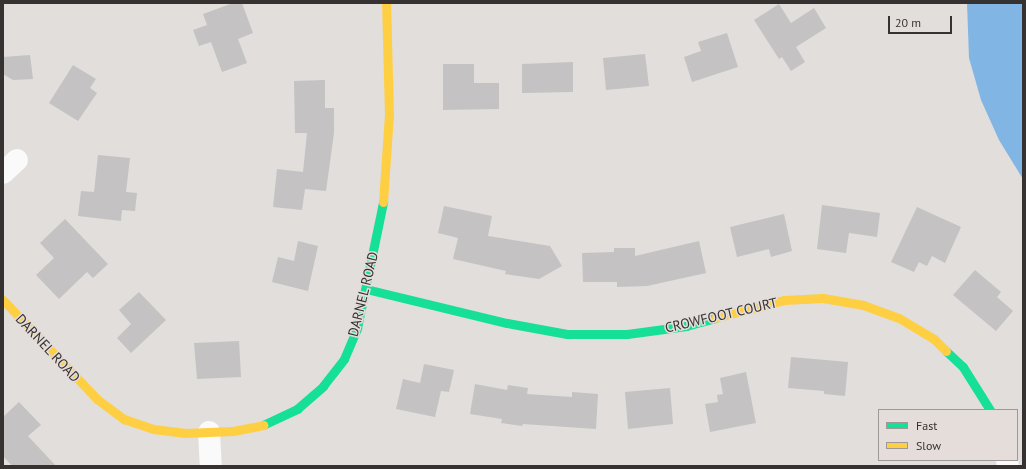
<!DOCTYPE html>
<style>
body{margin:0}
#map{position:relative;width:1026px;height:469px;overflow:hidden;background:#e1dedc;font-family:"PT Sans",sans-serif}
div>[style]{position:absolute}
.water>*{inset:0;background:#81b6e4}
.building>*{inset:0;background:#c4c2c3}
.street>*{height:22px;margin:-11px;padding:0 11px;transform-origin:11px;border-radius:11px;background:#fafafa}
.fast>*{height:9px;margin:-4.5px;padding:0 4.5px;transform-origin:4.5px;border-radius:4.5px;background:#16e098}
.slow>*{height:9px;margin:-4.5px;padding:0 4.5px;transform-origin:4.5px;border-radius:4.5px;background:#ffcf43}
span{translate:-50% -50%;white-space:nowrap;text-align:center;line-height:1.15;-webkit-text-stroke:3px #e4ddd9;paint-order:stroke}
.street-label{font-size:14px;color:#353231}
.frame{position:absolute;inset:0;border:4px solid #353231;pointer-events:none}
.legend{position:absolute;left:878px;top:409px;width:140px;height:52px;box-sizing:border-box;background:#e4ddd9;border:1px solid #9e9996;margin:0;padding:5px 7px;list-style:none;font-size:12px;color:#353231}
.legend li{display:flex;align-items:center;gap:8px;height:20px}
.legend b{width:20px;border:1px solid #9e9996}
.scale{position:absolute;left:888px;top:16px;width:64px;height:18px;box-sizing:border-box;border:2px solid #353231;border-top:0;padding-left:5px;font-size:12px;line-height:14px;white-space:nowrap;color:#353231;-webkit-text-stroke:3px #e4ddd9;paint-order:stroke}
</style>
<div id="map">
<div class="water">
<i style="clip-path:polygon(967px 3px,1023px 3px,1023px 179px,999px 140px,981px 100px,969px 58px)"></i>
</div>
<div class="building">
<i style="clip-path:polygon(233px 3px,242px 3px,253px 33px,238px 39px,247px 63px,222px 72px,211px 42px,199px 46px,193px 30px,207px 25px,203px 14px)"></i>
<i style="clip-path:polygon(779px 4px,791px 23px,814px 8px,826px 28px,796px 47px,805px 62px,791px 71px,782px 57px,779px 59px,754px 20px)"></i>
<i style="clip-path:polygon(727px 33px,738px 67px,692px 82px,684px 57px,701px 51px,698px 42px)"></i>
<i style="clip-path:polygon(645px 54px,649px 86px,606px 90px,603px 58px)"></i>
<i style="clip-path:polygon(30px 55px,33px 79px,13px 80px,3px 74px,3px 57px)"></i>
<i style="clip-path:polygon(573px 62px,573px 92px,522px 93px,522px 64px)"></i>
<i style="clip-path:polygon(443px 64px,474px 64px,474px 83px,499px 83px,499px 109px,443px 110px)"></i>
<i style="clip-path:polygon(73px 65px,96px 79px,90px 88px,97px 93px,78px 121px,49px 103px)"></i>
<i style="clip-path:polygon(325px 80px,325px 108px,334px 108px,334px 133px,326px 191px,305px 189px,302px 210px,273px 207px,277px 169px,303px 172px,307px 133px,295px 133px,294px 81px)"></i>
<i style="clip-path:polygon(98px 155px,130px 158px,126px 192px,137px 193px,135px 211px,122px 210px,121px 221px,78px 216px,81px 191px,94px 192px)"></i>
<i style="clip-path:polygon(822px 205px,880px 213px,877px 237px,849px 233px,846px 253px,817px 249px)"></i>
<i style="clip-path:polygon(444px 206px,492px 216px,488px 236px,550px 246px,562px 266px,539px 279px,505px 274px,506px 271px,453px 259px,458px 238px,438px 233px)"></i>
<i style="clip-path:polygon(917px 207px,961px 227px,945px 263px,932px 256px,927px 266px,919px 262px,914px 272px,891px 262px)"></i>
<i style="clip-path:polygon(784px 214px,792px 251px,771px 257px,769px 249px,737px 257px,730px 227px)"></i>
<i style="clip-path:polygon(65px 219px,108px 264px,93px 278px,87px 272px,59px 299px,36px 275px,54px 258px,40px 243px)"></i>
<i style="clip-path:polygon(298px 241px,318px 246px,308px 291px,272px 282px,278px 257px,294px 261px)"></i>
<i style="clip-path:polygon(699px 241px,706px 273px,647px 286px,617px 287px,617px 282px,583px 282px,582px 253px,614px 252px,614px 248px,635px 248px,635px 256px)"></i>
<i style="clip-path:polygon(975px 270px,1001px 292px,997px 297px,1013px 311px,996px 331px,953px 295px)"></i>
<i style="clip-path:polygon(139px 292px,166px 320px,131px 353px,117px 338px,131px 324px,119px 310px)"></i>
<i style="clip-path:polygon(239px 341px,241px 377px,197px 379px,194px 343px)"></i>
<i style="clip-path:polygon(791px 357px,848px 362px,845px 396px,824px 394px,824px 391px,788px 388px)"></i>
<i style="clip-path:polygon(424px 364px,454px 370px,449px 392px,441px 391px,435px 417px,396px 409px,403px 379px,420px 383px)"></i>
<i style="clip-path:polygon(746px 372px,756px 423px,710px 432px,705px 404px,718px 402px,717px 395px,723px 394px,720px 378px)"></i>
<i style="clip-path:polygon(475px 384px,507px 390px,508px 385px,528px 388px,527px 394px,572px 397px,572px 392px,598px 394px,596px 429px,523px 424px,522px 426px,501px 423px,502px 419px,470px 414px)"></i>
<i style="clip-path:polygon(670px 388px,673px 424px,628px 429px,625px 392px)"></i>
<i style="clip-path:polygon(19px 402px,41px 425px,28px 436px,56px 466px,12px 466px,3px 456px,3px 417px)"></i>
</div>
<div class="street">
<i style="left:3px;top:173px;width:19px;rotate:-43deg"></i>
<i style="left:209px;top:432px;width:34px;rotate:87deg"></i>
<i style="left:1007px;top:460px;width:6px;rotate:81deg"></i>
</div>
<div class="fast">
<i style="left:366px;top:289px;width:145px;rotate:13.6deg"></i>
<i style="left:507px;top:323px;width:61px;rotate:10.4deg"></i>
<i style="left:567px;top:334px;width:60px"></i>
<i style="left:627px;top:334px;width:60px;rotate:-7.7deg"></i>
<i style="left:686px;top:326px;width:30px;rotate:-15deg"></i>
<i style="left:946px;top:351px;width:23px;rotate:43deg"></i>
<i style="left:963px;top:367px;width:51px;rotate:57.9deg"></i>
<i style="left:263px;top:425px;width:38px;rotate:-25deg"></i>
<i style="left:297px;top:409px;width:35px;rotate:-41deg"></i>
<i style="left:323px;top:386px;width:34px;rotate:-52deg"></i>
<i style="left:344px;top:359px;width:34px;rotate:-67deg"></i>
<i style="left:357px;top:328px;width:129px;rotate:-78.3deg"></i>
</div>
<div class="slow">
<i style="left:383px;top:202px;width:87px;rotate:-86.1deg"></i>
<i style="left:389px;top:115px;width:112px;rotate:-91.5deg"></i>
<i style="left:3px;top:300px;width:137px;rotate:46.5deg"></i>
<i style="left:97px;top:399px;width:34px;rotate:37deg"></i>
<i style="left:124px;top:419px;width:31px;rotate:19deg"></i>
<i style="left:153px;top:429px;width:31px;rotate:7deg"></i>
<i style="left:184px;top:433px;width:49px;rotate:-2.3deg"></i>
<i style="left:233px;top:431px;width:31px;rotate:-11deg"></i>
<i style="left:715px;top:318px;width:71px;rotate:-14.6deg"></i>
<i style="left:784px;top:300px;width:39px;rotate:-3deg"></i>
<i style="left:823px;top:298px;width:41px;rotate:9.9deg"></i>
<i style="left:863px;top:305px;width:38px;rotate:20deg"></i>
<i style="left:899px;top:318px;width:41px;rotate:31deg"></i>
<i style="left:934px;top:339px;width:17px;rotate:45deg"></i>
</div>
<div class="street-label">
<span style="left:363px;top:294px;rotate:-76deg">DARNEL ROAD</span>
<span style="left:721px;top:315px;rotate:-13deg">CROWFOOT COURT</span>
<span style="left:48px;top:348px;rotate:47deg">DARNEL ROAD</span>
</div>
<div class="frame"></div>
<ul class="legend">
<li><b style="height:5px;background:#16e098"></b>Fast</li>
<li><b style="height:5px;background:#ffcf43"></b>Slow</li>
</ul>
<div class="scale">20 m</div>
</div>
